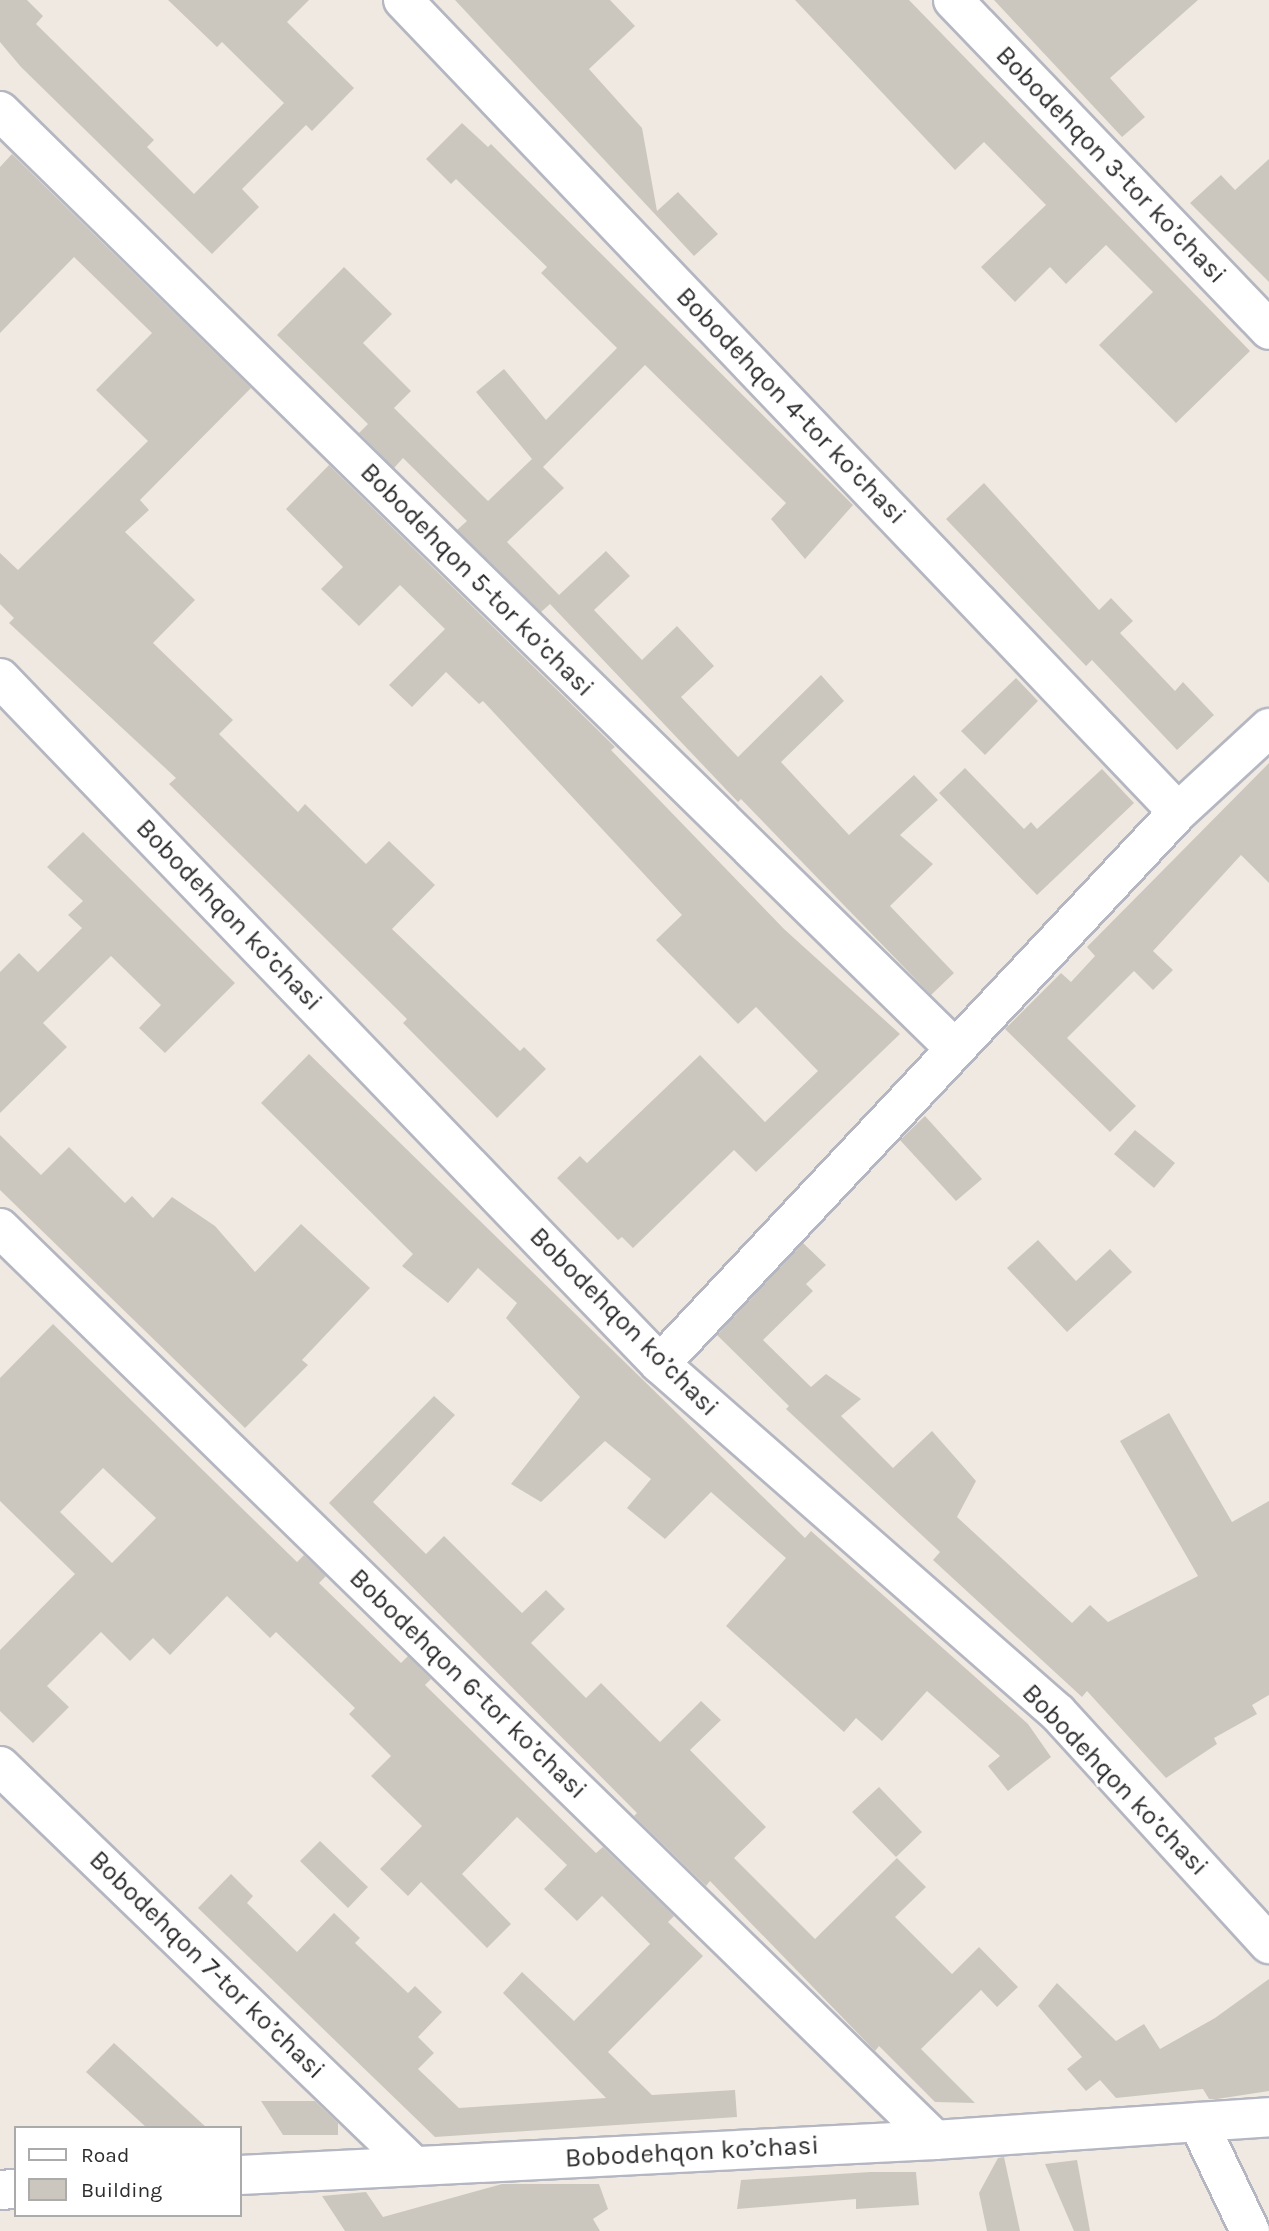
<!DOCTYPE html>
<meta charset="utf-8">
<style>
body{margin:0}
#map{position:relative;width:1269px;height:2231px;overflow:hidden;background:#efe9e1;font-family:Karla,sans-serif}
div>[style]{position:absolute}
.building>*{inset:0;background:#cbc7bf}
.roads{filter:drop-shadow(2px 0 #b4b7c1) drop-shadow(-2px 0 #b4b7c1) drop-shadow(0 2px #b4b7c1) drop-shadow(0 -2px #b4b7c1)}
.minor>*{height:38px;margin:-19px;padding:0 19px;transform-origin:19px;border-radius:19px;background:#fff}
span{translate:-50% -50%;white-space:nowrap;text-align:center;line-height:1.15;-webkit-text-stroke:6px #fff;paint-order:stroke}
.street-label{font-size:26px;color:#2e2e2e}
.legend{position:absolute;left:14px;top:2126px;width:228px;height:91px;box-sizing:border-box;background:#fff;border:2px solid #ababab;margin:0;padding:9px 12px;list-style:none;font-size:21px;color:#2e2e2e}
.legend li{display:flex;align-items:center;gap:14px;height:35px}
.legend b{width:35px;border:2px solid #ababab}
</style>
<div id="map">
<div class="building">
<i style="clip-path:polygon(0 0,27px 0,43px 16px,36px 24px,154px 140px,147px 147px,194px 194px,284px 103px,222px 42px,217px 47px,168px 0,309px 0,287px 22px,354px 88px,312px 131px,306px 125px,242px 189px,259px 207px,212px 254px,21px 67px,0 42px)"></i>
<i style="clip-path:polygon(455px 0,610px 0,635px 26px,589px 69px,642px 128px,657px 211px,678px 192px,718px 234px,694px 256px)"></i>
<i style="clip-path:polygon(795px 0,909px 0,1250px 351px,1176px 423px,1099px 345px,1153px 292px,1106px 245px,1066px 284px,1050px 267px,1015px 302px,981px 267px,1046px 205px,984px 142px,955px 170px)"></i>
<i style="clip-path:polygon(994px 0,1198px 0,1110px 78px,1145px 117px,1122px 137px)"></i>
<i style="clip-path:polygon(462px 123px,488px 147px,491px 144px,853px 505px,805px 559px,771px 519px,786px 503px,645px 365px,543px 467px,564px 488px,507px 542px,559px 595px,606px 551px,630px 576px,594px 610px,642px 660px,677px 626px,714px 666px,681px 697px,738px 757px,821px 675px,844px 701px,781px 762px,849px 835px,914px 775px,938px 800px,900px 835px,933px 864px,890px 906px,954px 973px,931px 995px,741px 799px,738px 802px,550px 604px,541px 612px,457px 530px,467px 521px,403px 458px,394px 468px,359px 433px,368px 424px,277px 335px,344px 267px,392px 314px,363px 343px,411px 391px,394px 408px,488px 501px,532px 459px,476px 392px,504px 369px,546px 420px,617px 348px,541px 273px,547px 267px,456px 179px,451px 184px,426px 159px)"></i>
<i style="clip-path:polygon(12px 154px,251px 388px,140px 500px,149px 510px,125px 532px,195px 600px,153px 643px,233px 720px,219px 734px,298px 812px,305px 804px,366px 864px,389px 841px,435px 885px,392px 929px,520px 1051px,524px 1047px,546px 1069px,497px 1118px,403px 1023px,407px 1019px,169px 784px,176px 778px,9px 623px,14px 618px,0 604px,0 553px,18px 570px,148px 441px,96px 390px,152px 333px,74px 257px,0 333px,0 167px)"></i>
<i style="clip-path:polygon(1269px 159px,1269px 282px,1190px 203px,1221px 175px,1235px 190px)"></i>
<i style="clip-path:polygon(329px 465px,615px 747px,611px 750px,784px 929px,900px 1034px,756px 1172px,734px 1150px,633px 1248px,622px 1237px,618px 1240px,557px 1178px,580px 1156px,587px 1163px,700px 1055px,765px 1122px,818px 1071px,756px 1007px,738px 1024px,656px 940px,682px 915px,483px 701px,479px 704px,446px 672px,412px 707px,389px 685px,445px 629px,400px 585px,359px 626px,321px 589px,343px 567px,286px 509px)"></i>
<i style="clip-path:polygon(984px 483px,1099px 610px,1111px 598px,1133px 621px,1120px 633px,1175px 691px,1183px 682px,1214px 715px,1177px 750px,1092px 660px,1086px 666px,946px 519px)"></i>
<i style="clip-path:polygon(1016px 678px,1038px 701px,985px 755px,961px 731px)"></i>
<i style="clip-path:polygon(1269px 763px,1269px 883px,1241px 855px,1153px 951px,1173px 970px,1153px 990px,1134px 971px,1067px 1038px,1136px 1106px,1110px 1132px,1005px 1029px,1061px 973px,1071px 982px,1095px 956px,1087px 947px)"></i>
<i style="clip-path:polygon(965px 768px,1024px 829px,1031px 822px,1037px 829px,1102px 769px,1134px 803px,1037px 895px,939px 793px)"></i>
<i style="clip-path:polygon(83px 832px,235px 983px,165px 1053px,139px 1028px,161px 1005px,111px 956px,43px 1023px,67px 1047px,0 1113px,0 972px,19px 953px,38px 972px,82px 928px,68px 915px,83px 901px,47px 867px)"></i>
<i style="clip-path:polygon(309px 1054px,805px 1538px,811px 1531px,1028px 1724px,1051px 1757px,1008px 1791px,988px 1766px,1000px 1756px,927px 1691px,882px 1741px,856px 1718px,844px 1732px,726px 1626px,786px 1558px,711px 1492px,665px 1539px,627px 1508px,651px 1479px,605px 1441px,541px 1502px,511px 1484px,580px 1397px,506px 1318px,517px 1303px,478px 1268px,448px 1303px,402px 1266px,413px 1254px,261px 1103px)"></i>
<i style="clip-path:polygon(925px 1116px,982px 1179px,956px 1201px,900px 1140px)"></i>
<i style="clip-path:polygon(1135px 1130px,1175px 1163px,1154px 1188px,1114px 1154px)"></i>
<i style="clip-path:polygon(0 1135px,41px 1175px,69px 1147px,125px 1203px,132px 1196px,153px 1218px,172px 1197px,215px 1226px,255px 1272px,301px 1224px,370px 1288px,302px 1360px,308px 1365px,245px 1428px,0 1190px)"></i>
<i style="clip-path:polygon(1038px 1240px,1076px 1281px,1110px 1249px,1132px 1272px,1067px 1332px,1007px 1268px)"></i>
<i style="clip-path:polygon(803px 1243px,826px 1265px,806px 1284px,813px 1291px,763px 1340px,811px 1387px,826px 1374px,861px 1399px,841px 1416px,893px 1468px,932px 1431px,976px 1481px,957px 1517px,1072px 1623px,1090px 1605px,1108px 1622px,1198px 1576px,1120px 1441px,1169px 1413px,1232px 1522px,1269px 1501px,1269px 1695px,1252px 1705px,1257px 1714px,1214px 1738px,1217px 1744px,1166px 1778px,1087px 1691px,1082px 1697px,933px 1560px,940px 1552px,786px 1409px,789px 1406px,717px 1335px)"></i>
<i style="clip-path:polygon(evenodd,53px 1324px,297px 1562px,304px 1555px,326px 1576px,319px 1583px,401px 1663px,408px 1656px,431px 1679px,425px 1685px,596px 1853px,603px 1847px,674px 1916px,668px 1922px,703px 1956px,608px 2052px,652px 2095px,735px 2090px,737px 2117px,435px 2137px,198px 1908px,231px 1874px,253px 1896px,247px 1903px,297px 1952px,334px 1913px,360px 1938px,355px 1943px,408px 1993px,415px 1986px,442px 2012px,418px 2037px,434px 2053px,418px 2069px,459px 2108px,606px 2098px,503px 1993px,522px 1972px,574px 2021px,650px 1944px,602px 1896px,577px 1921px,544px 1889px,567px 1865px,517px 1817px,462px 1874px,511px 1924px,487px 1948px,421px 1882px,408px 1896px,380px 1869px,422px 1826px,371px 1776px,391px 1756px,349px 1714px,355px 1708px,276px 1632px,270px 1638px,227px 1596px,170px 1655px,153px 1638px,130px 1661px,101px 1632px,47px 1686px,69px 1707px,33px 1743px,0 1711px,0 1650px,75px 1574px,0 1501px,0 1378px,53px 1324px,103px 1468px,156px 1518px,112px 1563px,60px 1512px,103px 1468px)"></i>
<i style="clip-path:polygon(434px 1396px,455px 1415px,373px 1502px,426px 1554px,444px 1536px,522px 1613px,546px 1590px,565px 1609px,531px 1643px,586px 1698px,601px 1683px,660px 1742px,701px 1701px,721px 1720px,690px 1750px,766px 1827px,734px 1858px,815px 1939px,897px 1858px,926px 1887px,895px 1917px,952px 1974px,979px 1947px,1018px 1987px,997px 2007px,981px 1990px,921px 2049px,975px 2103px,935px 2102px,879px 2046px,875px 2051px,710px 1881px,706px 1886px,634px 1816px,637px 1813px,329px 1503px)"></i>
<i style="clip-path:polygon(879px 1787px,922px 1832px,896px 1857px,852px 1812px)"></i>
<i style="clip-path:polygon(320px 1841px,368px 1887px,348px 1908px,300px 1861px)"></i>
<i style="clip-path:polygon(1269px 1979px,1269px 2091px,1217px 2099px,1209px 2099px,1203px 2089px,1116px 2098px,1100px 2080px,1086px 2091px,1067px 2069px,1082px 2057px,1038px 2006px,1057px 1983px,1116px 2041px,1144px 2024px,1160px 2049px,1215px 2018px)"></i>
<i style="clip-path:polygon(114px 2043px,207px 2128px,147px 2128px,86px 2072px)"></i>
<i style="clip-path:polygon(261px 2101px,315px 2101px,338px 2123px,338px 2135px,283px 2135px)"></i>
<i style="clip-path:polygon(1004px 2157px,1020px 2231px,987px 2231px,979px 2193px,998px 2158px)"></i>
<i style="clip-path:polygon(1077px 2160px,1090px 2231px,1074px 2231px,1045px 2164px)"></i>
<i style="clip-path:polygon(871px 2172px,916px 2172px,919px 2205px,856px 2209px,856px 2199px,737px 2209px,741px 2180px)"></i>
<i style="clip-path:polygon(502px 2184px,599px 2184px,608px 2209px,593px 2219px,600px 2231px,345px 2231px,322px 2196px,366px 2192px,383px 2217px)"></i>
</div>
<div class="roads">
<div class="minor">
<i style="left:403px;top:0;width:1122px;rotate:46.34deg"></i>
<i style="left:953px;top:0;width:457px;rotate:46.2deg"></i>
<i style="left:0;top:111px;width:1337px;rotate:44.48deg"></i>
<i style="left:0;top:678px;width:952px;rotate:46.11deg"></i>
<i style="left:660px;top:1364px;width:529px;rotate:41.25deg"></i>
<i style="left:1058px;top:1713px;width:313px;rotate:47.6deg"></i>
<i style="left:0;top:1228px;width:1306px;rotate:44.29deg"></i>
<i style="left:660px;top:1364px;width:757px;rotate:-46.82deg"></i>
<i style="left:1178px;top:812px;width:124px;rotate:-42.7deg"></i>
<i style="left:0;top:1766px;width:574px;rotate:44.01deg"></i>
<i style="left:1198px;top:2122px;width:121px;rotate:64.5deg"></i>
<i style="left:240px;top:2175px;width:696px;rotate:-2.88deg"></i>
<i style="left:935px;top:2140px;width:335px;rotate:-3.9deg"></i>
<i style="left:0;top:2190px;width:16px;rotate:-4deg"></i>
</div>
</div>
<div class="street-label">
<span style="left:1111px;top:165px;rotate:46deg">Bobodehqon 3-tor koʼchasi</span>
<span style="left:791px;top:406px;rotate:46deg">Bobodehqon 4-tor koʼchasi</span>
<span style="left:477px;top:580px;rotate:45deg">Bobodehqon 5-tor koʼchasi</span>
<span style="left:229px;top:915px;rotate:46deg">Bobodehqon koʼchasi</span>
<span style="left:624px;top:1322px;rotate:45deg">Bobodehqon koʼchasi</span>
<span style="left:468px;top:1684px;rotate:44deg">Bobodehqon 6-tor koʼchasi</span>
<span style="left:1115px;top:1780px;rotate:46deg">Bobodehqon koʼchasi</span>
<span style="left:207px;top:1965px;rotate:44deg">Bobodehqon 7-tor koʼchasi</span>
<span style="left:692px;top:2152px;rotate:-3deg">Bobodehqon koʼchasi</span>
</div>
<ul class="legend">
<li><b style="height:9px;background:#fff"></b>Road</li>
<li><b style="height:19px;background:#cbc7bf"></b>Building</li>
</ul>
</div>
